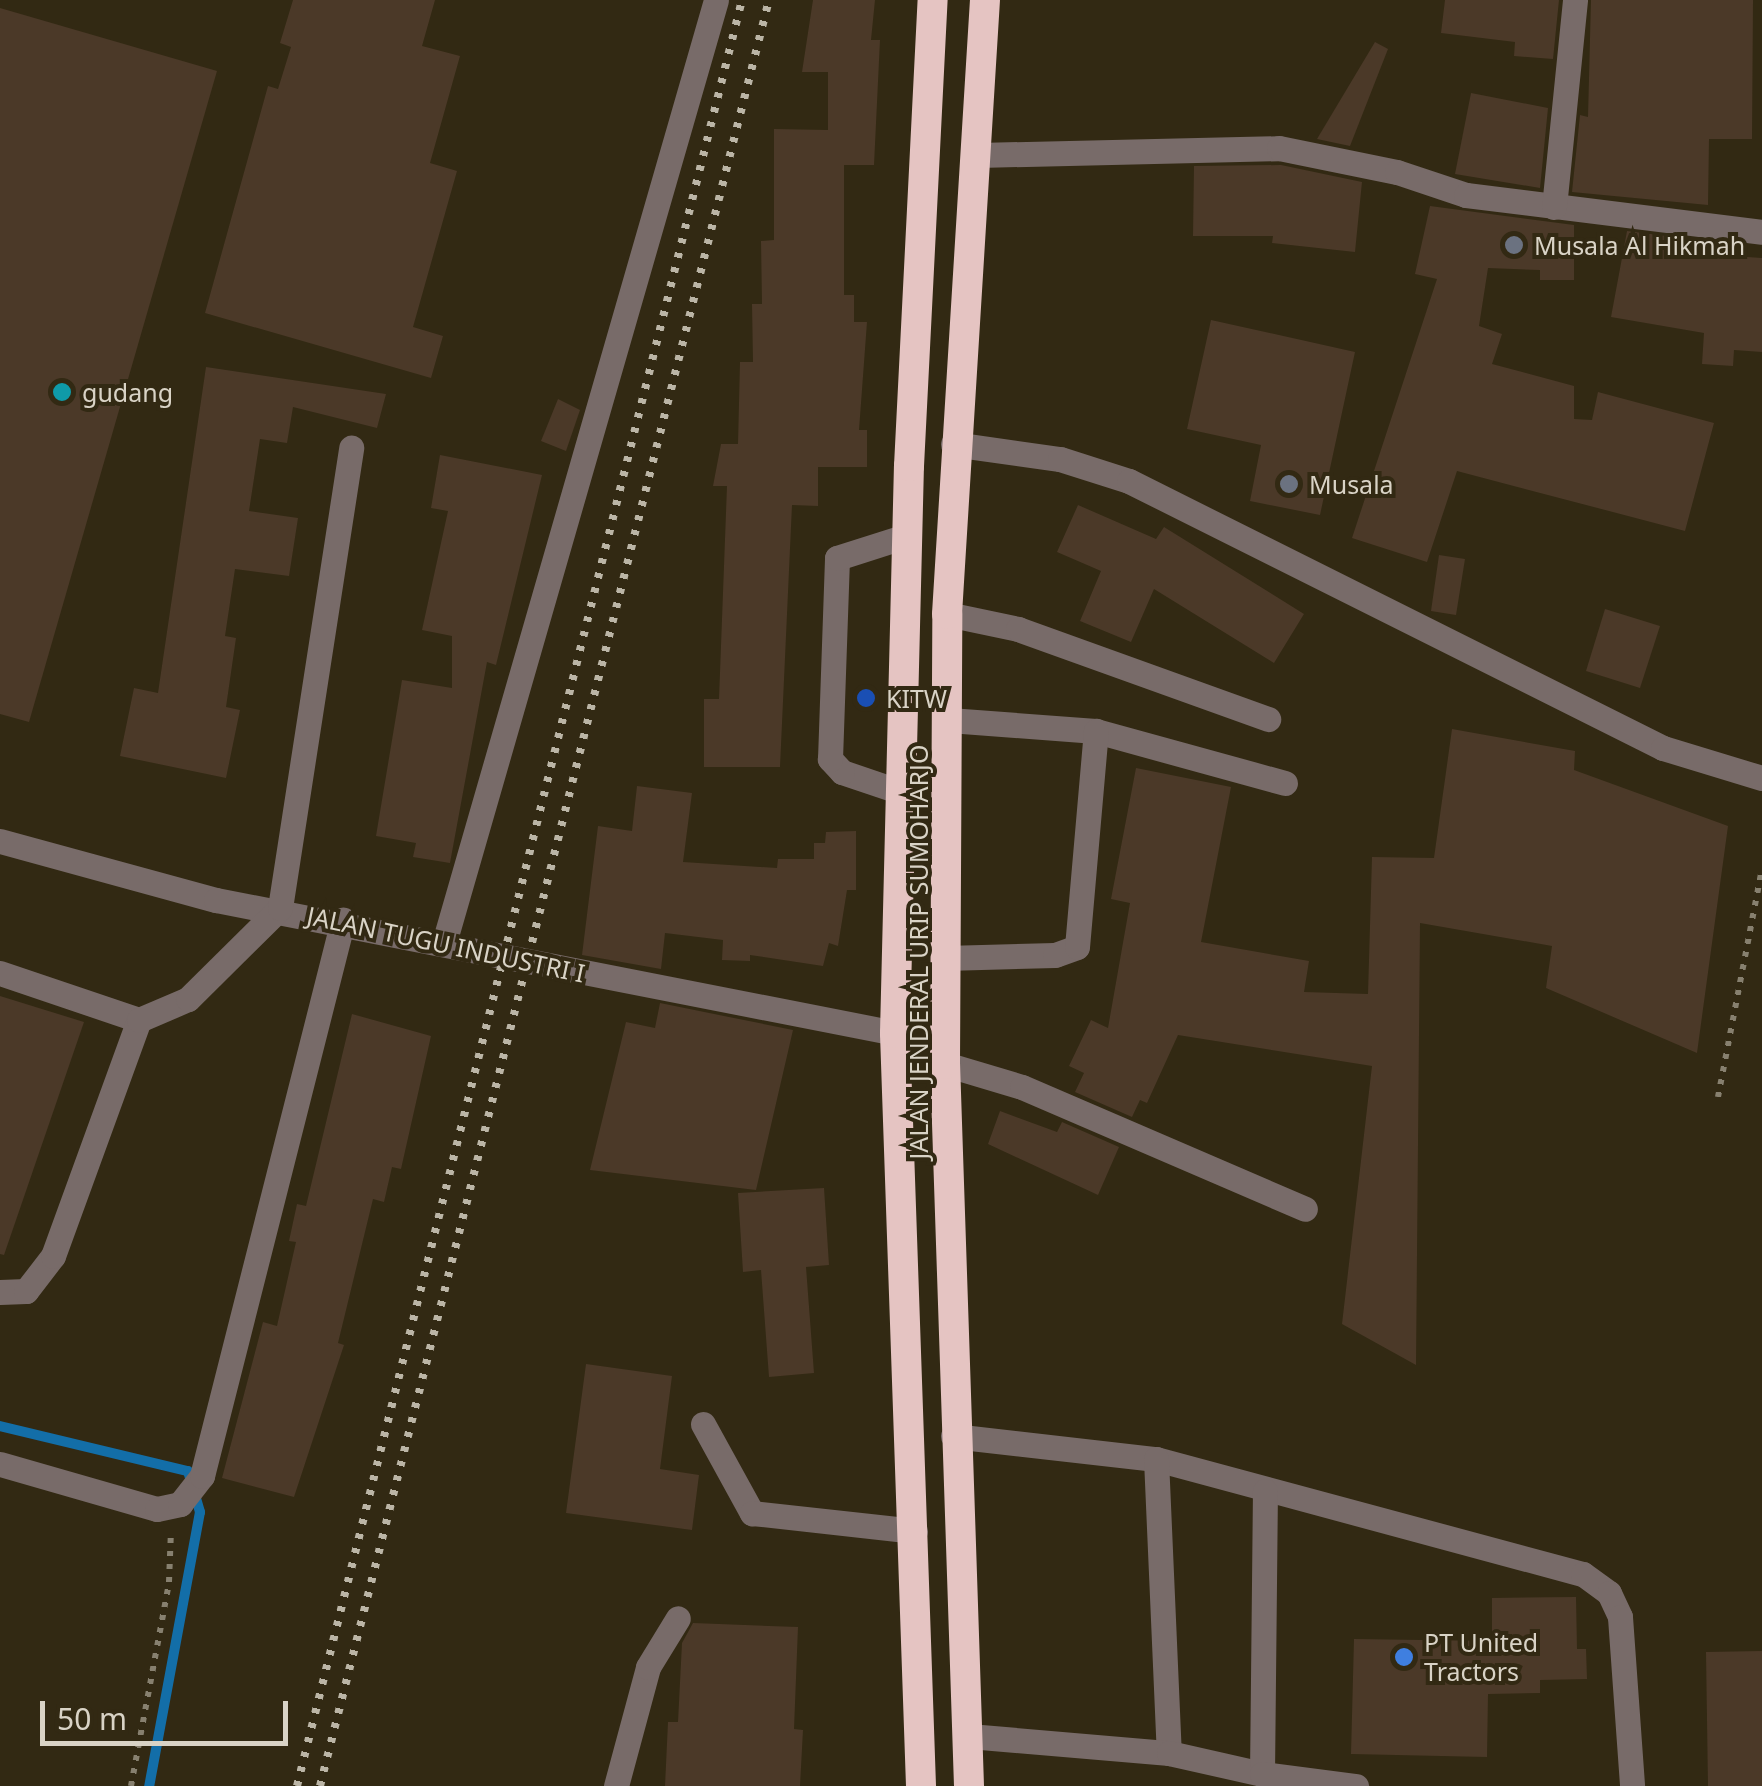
<!DOCTYPE html>
<style>
body{margin:0}
#map{position:relative;width:1762px;height:1786px;overflow:hidden;background:#322913;font-family:"Noto Sans",sans-serif}
div>[style]{position:absolute}
.stream>*{height:10px;margin:-5px;padding:0 5px;transform-origin:5px;border-radius:5px;background:#136ea8}
.building>*{inset:0;background:#4b3928}
.path>*{height:6px;margin-top:-3px;transform-origin:0;background:repeating-linear-gradient(90deg,#87806f 0 5px,transparent 0 13px)}
.minor>*{height:25px;margin:-12.5px;padding:0 12.5px;transform-origin:12.5px;border-radius:12.5px;background:#786b69}
.highway>*{height:30px;margin:-15px;padding:0 15px;transform-origin:15px;border-radius:15px;background:#e5c4c2}
.rail>*{height:8px;margin-top:-4px;transform-origin:0;background:repeating-linear-gradient(90deg,#bbb5a6 0 5px,transparent 0 15px)}
.dots>*{width:28px;height:28px;translate:-50% -50%;box-sizing:border-box;border:5px solid #322913;border-radius:50%}
span{translate:-50% -50%;white-space:nowrap;text-align:center;line-height:1.15;-webkit-text-stroke:8px #322913;paint-order:stroke}
.poi-label{font-size:25px;color:#d9d3c6}
.left{translate:0 -50%;text-align:left}
.street-label{font-size:25px;color:#d9d3c6}
.scale{position:absolute;left:40px;top:1701px;width:248px;height:45px;box-sizing:border-box;border:5px solid #d9d3c6;border-top:0;padding-left:12px;font-size:30px;line-height:35px;white-space:nowrap;color:#d9d3c6;-webkit-text-stroke:8px #322913;paint-order:stroke}
</style>
<div id="map">
<div class="stream">
<i style="left:0;top:1426px;width:193px;rotate:13.5deg"></i>
<i style="left:188px;top:1471px;width:43px;rotate:73.7deg"></i>
<i style="left:200px;top:1512px;width:279px;rotate:100.5deg"></i>
</div>
<div class="building">
<i style="clip-path:polygon(293px 0,435px 0,422px 46px,460px 56px,430px 163px,457px 171px,413px 327px,443px 336px,431px 378px,205px 313px,268px 86px,278px 89px,291px 47px,280px 43px)"></i>
<i style="clip-path:polygon(813px 0,875px 0,871px 40px,880px 40px,874px 165px,844px 165px,844px 295px,854px 295px,854px 322px,867px 322px,859px 430px,867px 430px,867px 467px,818px 467px,818px 506px,792px 505px,780px 767px,704px 767px,704px 699px,719px 699px,727px 486px,713px 486px,721px 444px,738px 444px,740px 362px,753px 362px,752px 304px,762px 304px,761px 241px,774px 240px,774px 129px,828px 130px,828px 72px,802px 72px)"></i>
<i style="clip-path:polygon(1445px 0,1559px 0,1553px 59px,1514px 56px,1515px 42px,1441px 33px)"></i>
<i style="clip-path:polygon(1591px 0,1753px 0,1752px 139px,1709px 139px,1708px 205px,1572px 192px,1580px 115px,1588px 117px)"></i>
<i style="clip-path:polygon(0 8px,217px 71px,29px 722px,0 714px)"></i>
<i style="clip-path:polygon(1375px 42px,1388px 49px,1350px 146px,1317px 139px)"></i>
<i style="clip-path:polygon(1471px 93px,1548px 108px,1540px 188px,1455px 174px)"></i>
<i style="clip-path:polygon(1194px 166px,1281px 165px,1362px 182px,1355px 252px,1272px 243px,1273px 236px,1193px 236px)"></i>
<i style="clip-path:polygon(1430px 206px,1574px 225px,1574px 280px,1540px 280px,1540px 270px,1488px 268px,1479px 326px,1502px 334px,1492px 364px,1574px 386px,1574px 419px,1592px 420px,1598px 392px,1714px 423px,1685px 531px,1457px 471px,1427px 562px,1352px 538px,1437px 279px,1415px 274px)"></i>
<i style="clip-path:polygon(1627px 231px,1690px 239px,1688px 253px,1762px 258px,1762px 352px,1734px 350px,1733px 366px,1702px 364px,1704px 333px,1611px 317px)"></i>
<i style="clip-path:polygon(1211px 320px,1355px 352px,1320px 515px,1250px 501px,1261px 445px,1187px 429px)"></i>
<i style="clip-path:polygon(206px 367px,386px 394px,377px 428px,293px 407px,287px 443px,260px 439px,249px 511px,298px 518px,289px 576px,235px 569px,225px 636px,236px 638px,226px 707px,240px 710px,226px 778px,120px 756px,134px 688px,158px 693px)"></i>
<i style="clip-path:polygon(558px 399px,580px 410px,566px 451px,541px 441px)"></i>
<i style="clip-path:polygon(440px 455px,542px 475px,496px 665px,487px 662px,450px 863px,413px 857px,416px 843px,376px 836px,402px 680px,452px 688px,452px 636px,422px 630px,448px 511px,431px 508px)"></i>
<i style="clip-path:polygon(1078px 505px,1156px 539px,1164px 527px,1304px 614px,1274px 663px,1154px 589px,1131px 642px,1080px 621px,1101px 571px,1057px 552px)"></i>
<i style="clip-path:polygon(1439px 555px,1465px 559px,1456px 615px,1431px 611px)"></i>
<i style="clip-path:polygon(1605px 609px,1660px 626px,1640px 688px,1586px 671px)"></i>
<i style="clip-path:polygon(1452px 729px,1575px 751px,1574px 770px,1728px 826px,1697px 1053px,1546px 988px,1552px 946px,1420px 923px,1416px 1365px,1342px 1324px,1372px 1066px,1178px 1035px,1147px 1103px,1140px 1100px,1132px 1117px,1075px 1092px,1084px 1073px,1069px 1066px,1091px 1020px,1108px 1028px,1130px 903px,1111px 899px,1136px 768px,1231px 787px,1201px 942px,1309px 961px,1304px 992px,1368px 994px,1372px 857px,1434px 858px)"></i>
<i style="clip-path:polygon(637px 786px,692px 793px,683px 862px,777px 868px,778px 859px,814px 859px,814px 843px,825px 843px,826px 832px,856px 831px,856px 890px,847px 890px,838px 946px,829px 943px,823px 966px,750px 955px,750px 961px,722px 960px,723px 940px,665px 933px,661px 969px,582px 955px,598px 826px,632px 831px)"></i>
<i style="clip-path:polygon(0 996px,84px 1022px,4px 1255px,0 1254px)"></i>
<i style="clip-path:polygon(660px 1003px,793px 1030px,756px 1190px,590px 1170px,626px 1022px,655px 1028px)"></i>
<i style="clip-path:polygon(352px 1014px,431px 1036px,401px 1169px,392px 1167px,384px 1202px,373px 1199px,338px 1343px,344px 1345px,294px 1497px,222px 1478px,263px 1322px,277px 1326px,296px 1242px,289px 1241px,297px 1204px,306px 1206px)"></i>
<i style="clip-path:polygon(1000px 1111px,1057px 1132px,1062px 1122px,1119px 1147px,1098px 1195px,988px 1144px)"></i>
<i style="clip-path:polygon(824px 1188px,829px 1265px,806px 1267px,814px 1373px,769px 1377px,761px 1270px,743px 1272px,738px 1193px)"></i>
<i style="clip-path:polygon(586px 1364px,672px 1376px,660px 1469px,699px 1475px,692px 1530px,566px 1513px)"></i>
<i style="clip-path:polygon(1576px 1597px,1577px 1649px,1586px 1649px,1587px 1679px,1540px 1680px,1540px 1693px,1488px 1694px,1487px 1757px,1351px 1754px,1354px 1639px,1492px 1641px,1492px 1598px)"></i>
<i style="clip-path:polygon(693px 1623px,798px 1627px,794px 1729px,803px 1730px,800px 1786px,665px 1786px,668px 1722px,678px 1722px,682px 1643px)"></i>
<i style="clip-path:polygon(1762px 1651px,1762px 1786px,1708px 1786px,1706px 1652px)"></i>
</div>
<div class="path">
<i style="left:1718px;top:1097px;width:233px;rotate:-79.1deg"></i>
<i style="left:131px;top:1786px;width:208px;rotate:-79.4deg"></i>
<i style="left:169px;top:1582px;width:51px;rotate:-87.8deg"></i>
</div>
<div class="minor">
<i style="left:978px;top:155px;width:301px;rotate:-1.3deg"></i>
<i style="left:1279px;top:148px;width:120px;rotate:11.5deg"></i>
<i style="left:1397px;top:172px;width:73px;rotate:18.4deg"></i>
<i style="left:1466px;top:195px;width:298px;rotate:7.1deg"></i>
<i style="left:1554px;top:207px;width:208px;rotate:-84.2deg"></i>
<i style="left:953px;top:444px;width:108px;rotate:8deg"></i>
<i style="left:1060px;top:459px;width:72px;rotate:17.7deg"></i>
<i style="left:1129px;top:481px;width:597px;rotate:26.57deg"></i>
<i style="left:1663px;top:748px;width:103px;rotate:16.9deg"></i>
<i style="left:947px;top:614px;width:73px;rotate:11.9deg"></i>
<i style="left:1018px;top:629px;width:266px;rotate:19.8deg"></i>
<i style="left:949px;top:720px;width:147px;rotate:4.3deg"></i>
<i style="left:1096px;top:731px;width:196px;rotate:15.4deg"></i>
<i style="left:901px;top:792px;width:62px;rotate:-161.3deg"></i>
<i style="left:842px;top:772px;width:18px;rotate:-133deg"></i>
<i style="left:830px;top:759px;width:201px;rotate:-88deg"></i>
<i style="left:837px;top:558px;width:72px;rotate:-17.7deg"></i>
<i style="left:0;top:841px;width:224px;rotate:15.3deg"></i>
<i style="left:216px;top:900px;width:692px;rotate:11.08deg"></i>
<i style="left:444px;top:943px;width:981px;rotate:-73.91deg"></i>
<i style="left:945px;top:958px;width:110px;rotate:-1.6deg"></i>
<i style="left:1055px;top:955px;width:23px;rotate:-20deg"></i>
<i style="left:1077px;top:947px;width:217px;rotate:-85deg"></i>
<i style="left:0;top:973px;width:147px;rotate:18.7deg"></i>
<i style="left:945px;top:1064px;width:80px;rotate:16.6deg"></i>
<i style="left:1022px;top:1087px;width:308px;rotate:23.3deg"></i>
<i style="left:0;top:1292px;width:26px;rotate:-2deg"></i>
<i style="left:26px;top:1291px;width:44px;rotate:-52.4deg"></i>
<i style="left:53px;top:1256px;width:251px;rotate:-70deg"></i>
<i style="left:139px;top:1020px;width:53px;rotate:-23.2deg"></i>
<i style="left:188px;top:999px;width:129px;rotate:-44.7deg"></i>
<i style="left:280px;top:908px;width:466px;rotate:-81.2deg"></i>
<i style="left:703px;top:1424px;width:102px;rotate:61.2deg"></i>
<i style="left:752px;top:1513px;width:164px;rotate:6.3deg"></i>
<i style="left:953px;top:1436px;width:204px;rotate:6.5deg"></i>
<i style="left:1156px;top:1459px;width:442px;rotate:15.1deg"></i>
<i style="left:1583px;top:1574px;width:32px;rotate:36deg"></i>
<i style="left:1609px;top:1593px;width:26px;rotate:65deg"></i>
<i style="left:1620px;top:1617px;width:169px;rotate:85.9deg"></i>
<i style="left:1156px;top:1459px;width:294px;rotate:87.5deg"></i>
<i style="left:0;top:1464px;width:163px;rotate:16deg"></i>
<i style="left:157px;top:1509px;width:24px;rotate:-12deg"></i>
<i style="left:180px;top:1504px;width:36px;rotate:-52deg"></i>
<i style="left:202px;top:1476px;width:574px;rotate:-75.77deg"></i>
<i style="left:969px;top:1736px;width:201px;rotate:4.9deg"></i>
<i style="left:1169px;top:1753px;width:95px;rotate:12.7deg"></i>
<i style="left:1262px;top:1774px;width:283px;rotate:-89.4deg"></i>
<i style="left:1262px;top:1774px;width:95px;rotate:7.3deg"></i>
<i style="left:616px;top:1786px;width:123px;rotate:-74.9deg"></i>
<i style="left:648px;top:1667px;width:57px;rotate:-58.5deg"></i>
</div>
<div class="highway">
<i style="left:921px;top:1786px;width:753px;rotate:-91.98deg"></i>
<i style="left:895px;top:1033px;width:567px;rotate:-88.59deg"></i>
<i style="left:909px;top:466px;width:467px;rotate:-87.1deg"></i>
<i style="left:969px;top:1786px;width:722px;rotate:-91.9deg"></i>
<i style="left:945px;top:1064px;width:450px;rotate:-89.7deg"></i>
<i style="left:947px;top:614px;width:615px;rotate:-86.46deg"></i>
</div>
<div class="rail">
<i style="left:297px;top:1786px;width:1841px;rotate:-76.01deg"></i>
<i style="left:320px;top:1786px;width:1842px;rotate:-75.89deg"></i>
</div>
<div class="dots">
<i style="left:1514px;top:245px;background:#6b7280"></i>
<i style="left:62px;top:392px;background:#0f9aa8"></i>
<i style="left:1289px;top:484px;background:#6b7280"></i>
<i style="left:866px;top:698px;background:#1a4fb4"></i>
<i style="left:1404px;top:1657px;background:#3f7fe0"></i>
</div>
<div class="poi-label">
<span class="left" style="left:1534px;top:245px">Musala Al Hikmah</span>
<span class="left" style="left:82px;top:392px">gudang</span>
<span class="left" style="left:1309px;top:484px">Musala</span>
<span class="left" style="left:886px;top:698px">KITW</span>
<span class="left" style="left:1424px;top:1657px">PT United<br>Tractors</span>
</div>
<div class="street-label">
<span style="left:446px;top:944px;rotate:12deg">JALAN TUGU INDUSTRI I</span>
<span style="left:918px;top:952px;rotate:-90deg">JALAN JENDERAL URIP SUMOHARJO</span>
</div>
<div class="scale">50 m</div>
</div>
